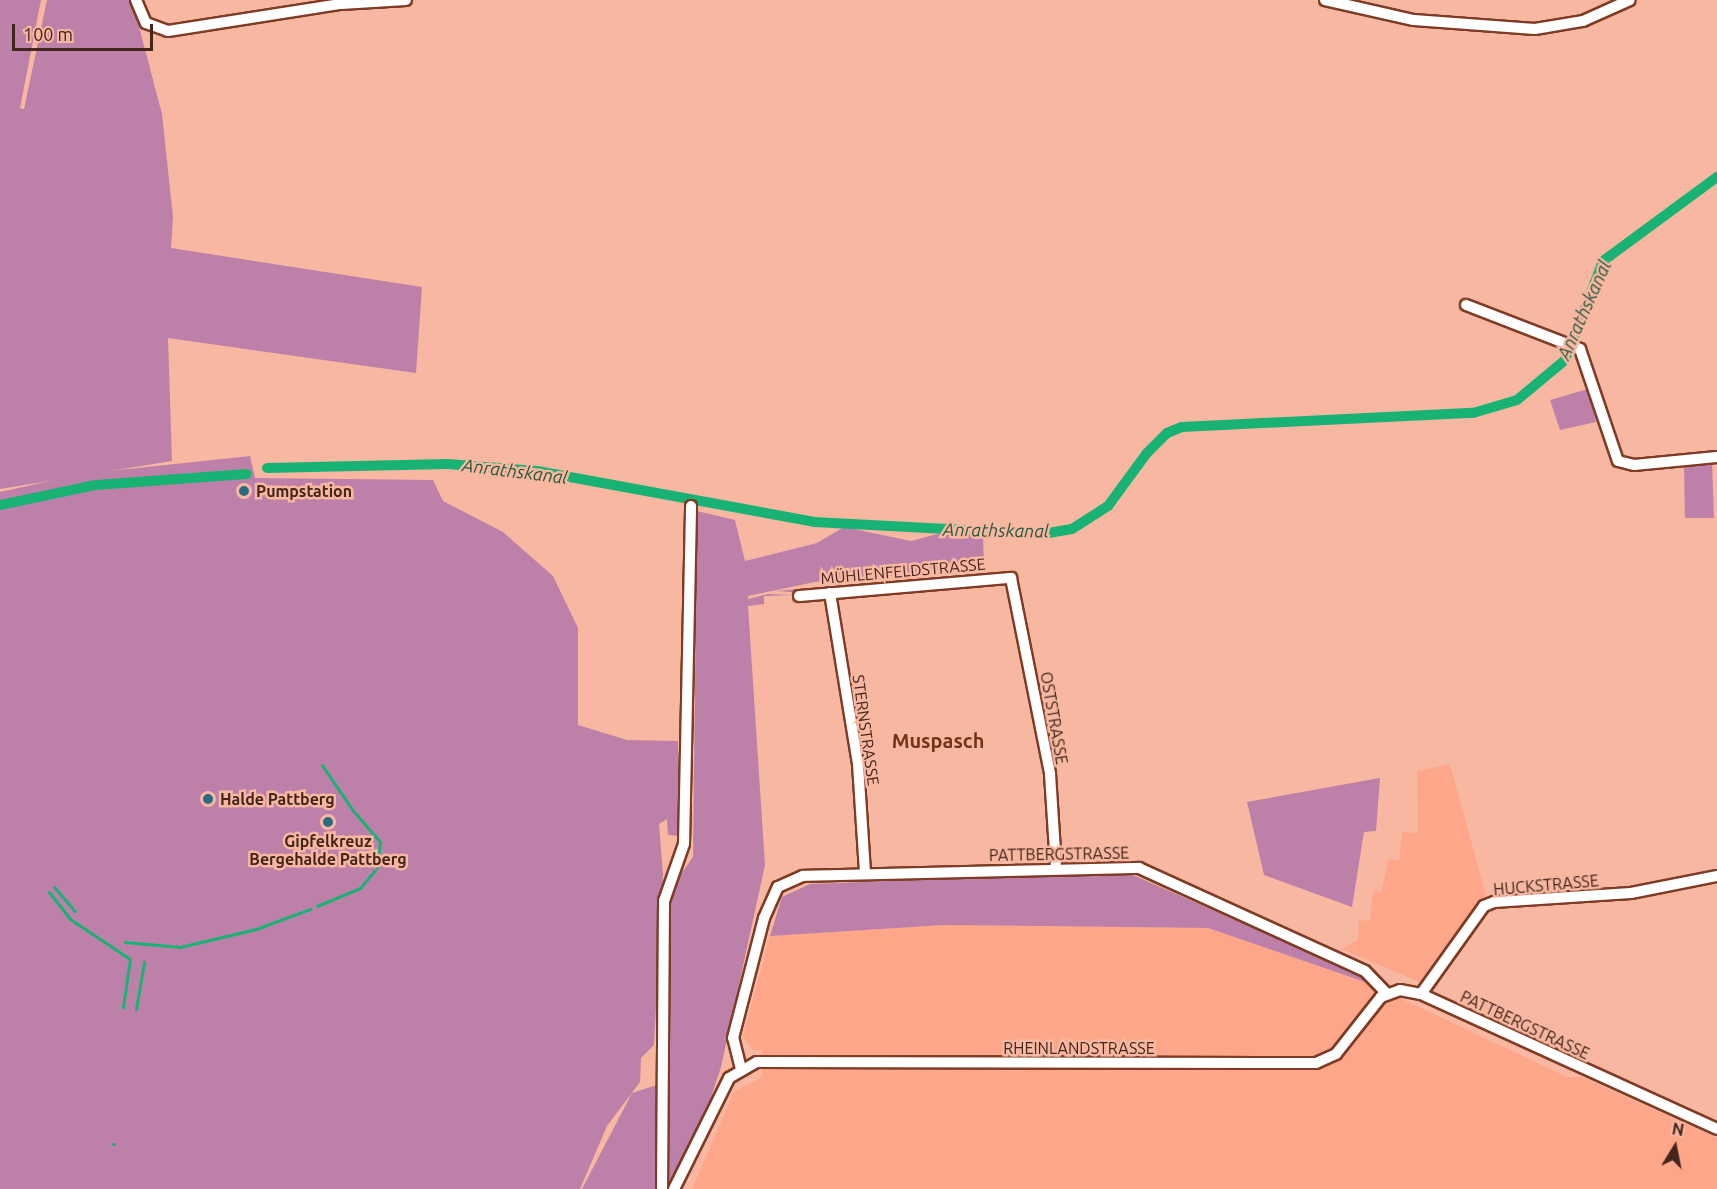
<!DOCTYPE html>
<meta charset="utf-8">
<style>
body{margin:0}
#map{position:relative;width:1717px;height:1189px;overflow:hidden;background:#f7b7a1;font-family:Ubuntu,sans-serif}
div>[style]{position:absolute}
.built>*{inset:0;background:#fda689}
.green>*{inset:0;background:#bd81a9}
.stream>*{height:3px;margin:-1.5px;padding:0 1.5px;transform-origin:1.5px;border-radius:1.5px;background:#18b275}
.canal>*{height:10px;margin:-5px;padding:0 5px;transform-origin:5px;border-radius:5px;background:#18b275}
.roads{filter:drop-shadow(2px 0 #7f3b23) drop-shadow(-2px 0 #7f3b23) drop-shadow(0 2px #7f3b23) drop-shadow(0 -2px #7f3b23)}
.street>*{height:10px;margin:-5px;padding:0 5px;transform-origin:5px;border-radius:5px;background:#fff}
.dots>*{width:16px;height:16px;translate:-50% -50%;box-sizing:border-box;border:3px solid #f7b7a1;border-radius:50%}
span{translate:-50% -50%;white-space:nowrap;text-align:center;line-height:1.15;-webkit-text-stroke:5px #f7b7a1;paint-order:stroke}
.poi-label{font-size:16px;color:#44251b;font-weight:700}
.left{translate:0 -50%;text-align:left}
.street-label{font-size:16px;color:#44251b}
.water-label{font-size:18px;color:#23583e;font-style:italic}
.quarter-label{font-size:20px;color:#75321a;font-weight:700}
.north{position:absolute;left:1645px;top:1117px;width:60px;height:60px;-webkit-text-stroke:4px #f7b7a1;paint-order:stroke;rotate:10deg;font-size:16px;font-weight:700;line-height:24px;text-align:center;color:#44251b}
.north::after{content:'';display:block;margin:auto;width:21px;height:27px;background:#44251b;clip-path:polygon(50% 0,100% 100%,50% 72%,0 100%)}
.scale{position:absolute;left:12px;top:24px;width:141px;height:27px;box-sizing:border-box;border:3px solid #44251b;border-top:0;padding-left:8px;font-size:18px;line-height:21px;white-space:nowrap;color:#44251b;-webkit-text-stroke:4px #f7b7a1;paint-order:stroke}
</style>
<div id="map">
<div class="built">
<i style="clip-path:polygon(1450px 764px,1486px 896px,1422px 983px,1342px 949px,1358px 940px,1359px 920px,1370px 921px,1373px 891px,1381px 892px,1389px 859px,1399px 860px,1402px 832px,1418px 833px,1417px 771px)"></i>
<i style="clip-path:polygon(944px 925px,1208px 928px,1368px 983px,1567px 1077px,1581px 1077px,1717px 1138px,1717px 1189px,692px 1189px,734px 1092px,762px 1077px,762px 1050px,753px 1050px,743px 1036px,770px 936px)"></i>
</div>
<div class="green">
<i style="clip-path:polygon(0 0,41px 0,20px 108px,24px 109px,47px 0,132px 0,162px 114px,173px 217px,171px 248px,422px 287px,416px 373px,168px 338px,172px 461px,0 489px)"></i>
<i style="clip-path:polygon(1588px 389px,1596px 422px,1560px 430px,1550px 400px)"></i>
<i style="clip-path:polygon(250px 456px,255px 478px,433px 480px,443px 501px,503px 532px,553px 576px,578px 628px,578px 725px,627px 740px,678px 741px,680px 836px,668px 835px,667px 819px,659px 824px,663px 875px,654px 1045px,641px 1058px,640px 1082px,607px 1126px,580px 1189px,0 1189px,0 492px,81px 474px)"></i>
<i style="clip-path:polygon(1684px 463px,1712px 463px,1714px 518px,1685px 518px)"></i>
<i style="clip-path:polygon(697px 511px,735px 520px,745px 561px,817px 543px,844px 527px,911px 541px,941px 533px,983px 534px,984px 568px,815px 582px,748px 596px,748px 599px,768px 594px,793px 595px,764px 596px,764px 604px,748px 606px,765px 865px,721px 1067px,699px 1134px,669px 1189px,582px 1189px,632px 1093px,666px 1082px,670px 906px,676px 881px,693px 857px)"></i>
<i style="clip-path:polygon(1013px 571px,926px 581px,926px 578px)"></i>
<i style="clip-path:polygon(918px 579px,807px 593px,776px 591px)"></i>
<i style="clip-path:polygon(1380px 778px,1376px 831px,1364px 832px,1352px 907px,1264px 875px,1247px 802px)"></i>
<i style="clip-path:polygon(1126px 872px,1359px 974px,1368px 983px,1208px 928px,944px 925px,770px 936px,782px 897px,810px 884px)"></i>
</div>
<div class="stream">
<i style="left:322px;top:765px;width:57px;rotate:55.8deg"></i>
<i style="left:356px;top:814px;width:37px;rotate:49deg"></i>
<i style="left:380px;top:842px;width:26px;rotate:97deg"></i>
<i style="left:54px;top:887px;width:32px;rotate:49deg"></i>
<i style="left:49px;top:892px;width:34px;rotate:52deg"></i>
<i style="left:70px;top:919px;width:72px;rotate:33.7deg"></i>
<i style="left:130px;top:959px;width:49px;rotate:98.3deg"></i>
<i style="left:317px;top:906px;width:47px;rotate:-22.7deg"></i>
<i style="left:360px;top:888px;width:23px;rotate:-50deg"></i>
<i style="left:125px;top:942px;width:55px;rotate:5.2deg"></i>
<i style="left:180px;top:947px;width:78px;rotate:-13.3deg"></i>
<i style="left:256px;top:929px;width:58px;rotate:-20.3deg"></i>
<i style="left:136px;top:1009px;width:48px;rotate:-80.3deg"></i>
<i style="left:113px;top:1144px;width:1px"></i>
</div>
<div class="canal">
<i style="left:267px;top:468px;width:180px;rotate:-1.3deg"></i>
<i style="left:447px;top:464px;width:90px;rotate:4.4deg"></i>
<i style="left:537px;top:471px;width:282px;rotate:10.4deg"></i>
<i style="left:814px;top:522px;width:229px;rotate:3deg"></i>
<i style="left:1043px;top:534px;width:29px;rotate:-10deg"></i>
<i style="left:1072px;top:529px;width:43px;rotate:-32.6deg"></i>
<i style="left:1108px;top:506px;width:66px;rotate:-53.7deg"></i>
<i style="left:1147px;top:453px;width:28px;rotate:-45deg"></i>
<i style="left:1167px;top:433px;width:16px;rotate:-22deg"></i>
<i style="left:1182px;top:427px;width:291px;rotate:-2.8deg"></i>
<i style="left:1473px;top:413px;width:46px;rotate:-16.5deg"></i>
<i style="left:1517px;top:400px;width:62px;rotate:-39.8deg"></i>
<i style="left:1565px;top:360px;width:106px;rotate:-69deg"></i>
<i style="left:1603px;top:261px;width:142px;rotate:-36.4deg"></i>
<i style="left:0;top:505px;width:98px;rotate:-11.8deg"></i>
<i style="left:96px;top:485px;width:151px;rotate:-4.2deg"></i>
</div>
<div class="roads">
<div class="street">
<i style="left:136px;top:0;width:25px;rotate:67deg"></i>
<i style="left:146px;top:23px;width:23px;rotate:20deg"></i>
<i style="left:168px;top:31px;width:175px;rotate:-8.9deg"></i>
<i style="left:341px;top:4px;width:65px;rotate:-3.5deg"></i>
<i style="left:1325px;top:0;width:91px;rotate:12.7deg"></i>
<i style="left:1414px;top:20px;width:121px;rotate:4.3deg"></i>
<i style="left:1535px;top:29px;width:49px;rotate:-9.5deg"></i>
<i style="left:1583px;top:21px;width:51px;rotate:-24.1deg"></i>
<i style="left:1466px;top:305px;width:122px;rotate:21.1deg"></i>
<i style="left:1580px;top:349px;width:118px;rotate:71.3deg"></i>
<i style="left:1618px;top:461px;width:16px;rotate:14deg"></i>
<i style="left:1634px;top:465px;width:83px;rotate:-5.5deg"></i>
<i style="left:830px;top:593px;width:173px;rotate:80.7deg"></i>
<i style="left:858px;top:764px;width:109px;rotate:86.3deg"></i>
<i style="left:799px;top:596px;width:213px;rotate:-4.9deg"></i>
<i style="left:1011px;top:578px;width:200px;rotate:78.7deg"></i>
<i style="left:1050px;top:774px;width:93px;rotate:86.3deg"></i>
<i style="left:1421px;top:994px;width:108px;rotate:-54.4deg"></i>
<i style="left:1484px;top:906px;width:11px;rotate:-22deg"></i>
<i style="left:1494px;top:902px;width:137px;rotate:-3.8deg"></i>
<i style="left:1631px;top:893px;width:88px;rotate:-11.2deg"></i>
<i style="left:741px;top:1069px;width:32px;rotate:-104deg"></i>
<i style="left:733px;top:1038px;width:124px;rotate:-75.5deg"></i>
<i style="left:764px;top:918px;width:34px;rotate:-66deg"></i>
<i style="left:778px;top:887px;width:27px;rotate:-24deg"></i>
<i style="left:803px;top:876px;width:336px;rotate:-1.4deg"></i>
<i style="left:1139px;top:868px;width:248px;rotate:24.5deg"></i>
<i style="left:1365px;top:971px;width:32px;rotate:46deg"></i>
<i style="left:662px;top:1189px;width:288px;rotate:-89.6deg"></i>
<i style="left:664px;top:901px;width:60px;rotate:-70.7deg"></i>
<i style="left:684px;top:844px;width:338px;rotate:-88.8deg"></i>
<i style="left:674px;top:1189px;width:124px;rotate:-63.6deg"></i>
<i style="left:729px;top:1078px;width:32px;rotate:-30deg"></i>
<i style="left:757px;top:1062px;width:559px;rotate:0.1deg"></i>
<i style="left:1316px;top:1063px;width:22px;rotate:-24deg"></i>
<i style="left:1336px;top:1054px;width:73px;rotate:-51.7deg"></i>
<i style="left:1381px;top:997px;width:20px;rotate:-20deg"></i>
<i style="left:1400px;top:990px;width:21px;rotate:11deg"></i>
<i style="left:1421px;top:994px;width:325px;rotate:24.5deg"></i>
</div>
</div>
<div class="dots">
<i style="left:244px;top:491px;background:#2a6c7f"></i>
<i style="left:208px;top:799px;background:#2a6c7f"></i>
<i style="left:328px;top:822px;background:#2a6c7f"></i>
</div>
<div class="poi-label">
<span class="left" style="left:256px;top:491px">Pumpstation</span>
<span class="left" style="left:220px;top:799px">Halde Pattberg</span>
<span style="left:328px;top:850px">Gipfelkreuz<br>Bergehalde Pattberg</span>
</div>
<div class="street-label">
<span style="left:903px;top:571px;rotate:-5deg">MÜHLENFELDSTRASSE</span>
<span style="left:1054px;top:718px;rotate:80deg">OSTSTRASSE</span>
<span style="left:866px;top:730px;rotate:82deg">STERNSTRASSE</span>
<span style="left:1059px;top:854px;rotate:-1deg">PATTBERGSTRASSE</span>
<span style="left:1546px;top:885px;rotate:-5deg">HUCKSTRASSE</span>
<span style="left:1525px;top:1025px;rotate:25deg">PATTBERGSTRASSE</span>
<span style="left:1079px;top:1048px">RHEINLANDSTRASSE</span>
</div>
<div class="water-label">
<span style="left:1584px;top:310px;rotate:-66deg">Anrathskanal</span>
<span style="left:515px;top:471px;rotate:7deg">Anrathskanal</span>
<span style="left:996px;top:530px;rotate:1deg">Anrathskanal</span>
</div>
<div class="quarter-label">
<span style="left:938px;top:740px">Muspasch</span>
</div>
<div class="north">N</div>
<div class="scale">100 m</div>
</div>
